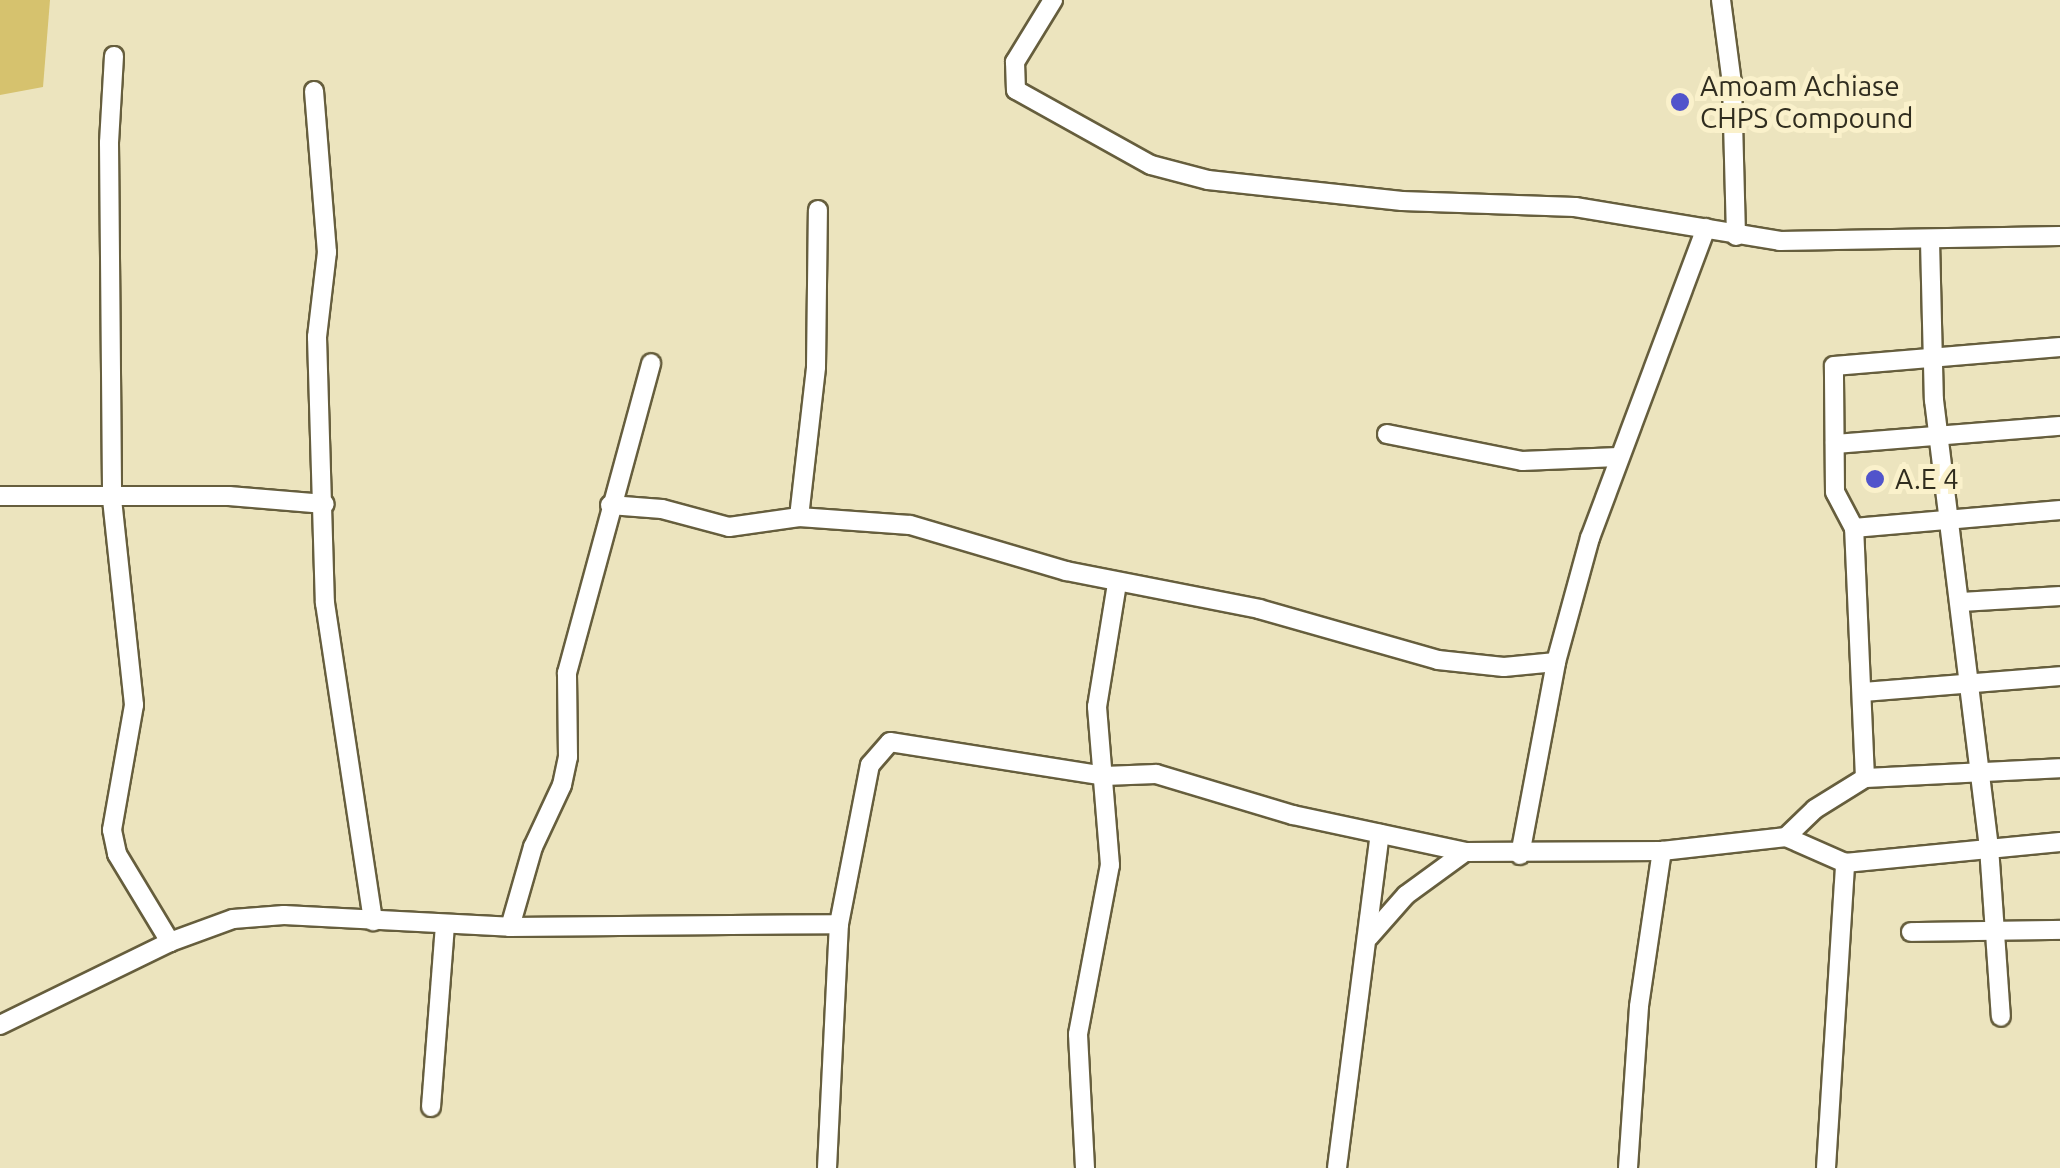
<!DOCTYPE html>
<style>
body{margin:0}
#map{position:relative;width:2060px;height:1168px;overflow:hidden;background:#ece4be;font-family:Ubuntu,sans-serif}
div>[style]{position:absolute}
.green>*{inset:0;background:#d6c26e}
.roads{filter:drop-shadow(2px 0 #665e3d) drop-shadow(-2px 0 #665e3d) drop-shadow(0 2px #665e3d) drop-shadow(0 -2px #665e3d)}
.street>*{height:18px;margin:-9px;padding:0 9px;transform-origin:9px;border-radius:9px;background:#fff}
.dots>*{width:28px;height:28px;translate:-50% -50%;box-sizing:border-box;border:5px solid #faf1cb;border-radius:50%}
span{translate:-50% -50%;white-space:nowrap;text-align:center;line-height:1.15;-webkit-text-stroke:10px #faf1cb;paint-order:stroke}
.poi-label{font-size:28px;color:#302d1f}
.left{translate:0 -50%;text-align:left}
</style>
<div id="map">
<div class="green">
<i style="clip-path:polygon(0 0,50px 0,43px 87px,0 95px)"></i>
</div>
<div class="roads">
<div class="street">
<i style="left:1053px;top:0;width:73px;rotate:121.5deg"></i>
<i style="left:1015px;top:62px;width:28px;rotate:88deg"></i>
<i style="left:1016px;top:90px;width:154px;rotate:29.1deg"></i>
<i style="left:1151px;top:165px;width:59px;rotate:14.7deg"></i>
<i style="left:1208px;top:180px;width:195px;rotate:6.2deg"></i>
<i style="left:1402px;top:201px;width:173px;rotate:2deg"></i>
<i style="left:1575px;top:207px;width:208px;rotate:9.4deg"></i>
<i style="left:1780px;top:241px;width:280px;rotate:-1deg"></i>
<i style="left:1721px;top:0;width:84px;rotate:82.5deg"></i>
<i style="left:1732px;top:83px;width:153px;rotate:88.5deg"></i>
<i style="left:114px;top:56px;width:87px;rotate:93.3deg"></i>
<i style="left:109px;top:143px;width:356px;rotate:89.5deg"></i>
<i style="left:112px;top:499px;width:207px;rotate:83.9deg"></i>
<i style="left:134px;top:705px;width:127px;rotate:100deg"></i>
<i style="left:112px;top:830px;width:25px;rotate:78deg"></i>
<i style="left:117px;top:854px;width:103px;rotate:58.9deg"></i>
<i style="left:314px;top:91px;width:162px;rotate:85.4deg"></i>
<i style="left:327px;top:252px;width:86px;rotate:96.7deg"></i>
<i style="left:317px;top:337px;width:266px;rotate:88.3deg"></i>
<i style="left:325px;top:603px;width:322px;rotate:81.4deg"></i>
<i style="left:1930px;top:241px;width:159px;rotate:88.6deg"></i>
<i style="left:1934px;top:400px;width:450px;rotate:83deg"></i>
<i style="left:1989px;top:847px;width:170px;rotate:86deg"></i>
<i style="left:1387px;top:434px;width:138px;rotate:11.3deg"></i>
<i style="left:1522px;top:461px;width:96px;rotate:-2.4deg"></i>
<i style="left:1835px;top:444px;width:226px;rotate:-4.6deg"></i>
<i style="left:0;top:496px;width:229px"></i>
<i style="left:229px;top:496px;width:96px;rotate:4.8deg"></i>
<i style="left:610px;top:505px;width:52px;rotate:4.4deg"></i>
<i style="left:662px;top:509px;width:69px;rotate:15deg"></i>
<i style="left:729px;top:527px;width:71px;rotate:-8.1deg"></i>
<i style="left:799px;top:517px;width:111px;rotate:4.1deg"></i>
<i style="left:910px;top:525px;width:163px;rotate:16.4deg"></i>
<i style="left:1066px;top:571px;width:197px;rotate:11.1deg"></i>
<i style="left:1259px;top:609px;width:186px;rotate:15.9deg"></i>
<i style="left:1438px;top:660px;width:66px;rotate:6.1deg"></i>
<i style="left:1504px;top:667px;width:52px;rotate:-5.5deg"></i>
<i style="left:799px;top:517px;width:151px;rotate:-83.5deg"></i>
<i style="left:816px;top:367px;width:157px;rotate:-89.3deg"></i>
<i style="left:1854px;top:528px;width:207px;rotate:-5deg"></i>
<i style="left:1962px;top:602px;width:98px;rotate:-3.5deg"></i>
<i style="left:1863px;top:692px;width:198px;rotate:-4.6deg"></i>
<i style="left:1865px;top:778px;width:195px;rotate:-2.9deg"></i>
<i style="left:1786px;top:837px;width:40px;rotate:-44deg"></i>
<i style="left:1815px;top:809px;width:59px;rotate:-31.8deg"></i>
<i style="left:1865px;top:778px;width:250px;rotate:-92.5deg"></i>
<i style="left:1854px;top:528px;width:41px;rotate:-117.8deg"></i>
<i style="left:1835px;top:492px;width:126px;rotate:-90.5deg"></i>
<i style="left:1834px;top:366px;width:227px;rotate:-4.8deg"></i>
<i style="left:1520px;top:855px;width:196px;rotate:-79.4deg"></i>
<i style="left:1556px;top:662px;width:129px;rotate:-74.7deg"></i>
<i style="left:1590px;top:538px;width:331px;rotate:-69.5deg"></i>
<i style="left:510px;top:927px;width:83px;rotate:-74deg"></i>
<i style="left:533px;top:847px;width:68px;rotate:-64.9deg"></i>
<i style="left:562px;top:785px;width:29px;rotate:-78deg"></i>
<i style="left:568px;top:757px;width:84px;rotate:-90.7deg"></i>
<i style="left:567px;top:673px;width:321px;rotate:-74.8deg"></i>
<i style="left:1911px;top:932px;width:149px;rotate:-0.8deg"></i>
<i style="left:1369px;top:937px;width:56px;rotate:-48.6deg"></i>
<i style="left:1406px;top:895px;width:73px;rotate:-36.1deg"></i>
<i style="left:0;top:1025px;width:189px;rotate:-26deg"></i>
<i style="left:170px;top:942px;width:67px;rotate:-20.1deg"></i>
<i style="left:233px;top:919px;width:51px;rotate:-4.5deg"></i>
<i style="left:284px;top:915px;width:226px;rotate:3deg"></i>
<i style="left:510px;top:927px;width:329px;rotate:-0.5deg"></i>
<i style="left:431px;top:1107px;width:182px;rotate:-85.6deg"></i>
<i style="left:827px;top:1168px;width:244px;rotate:-87.2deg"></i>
<i style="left:839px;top:924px;width:162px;rotate:-79deg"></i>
<i style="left:870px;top:765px;width:30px;rotate:-49deg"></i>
<i style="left:890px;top:742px;width:217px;rotate:9deg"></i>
<i style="left:1104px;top:776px;width:52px;rotate:-2.2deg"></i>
<i style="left:1156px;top:774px;width:143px;rotate:16.7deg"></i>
<i style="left:1293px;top:815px;width:176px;rotate:12.1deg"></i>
<i style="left:1465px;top:852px;width:197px;rotate:-0.3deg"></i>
<i style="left:1662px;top:851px;width:125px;rotate:-6.4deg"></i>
<i style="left:1786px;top:837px;width:64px;rotate:23.8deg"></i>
<i style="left:1845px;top:863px;width:216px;rotate:-5.6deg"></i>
<i style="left:1085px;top:1168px;width:134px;rotate:-93deg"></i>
<i style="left:1078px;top:1034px;width:172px;rotate:-79.3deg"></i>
<i style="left:1110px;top:865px;width:159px;rotate:-94.7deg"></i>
<i style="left:1097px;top:707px;width:126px;rotate:-80.8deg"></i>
<i style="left:1337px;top:1168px;width:337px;rotate:-82.7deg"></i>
<i style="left:1628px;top:1168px;width:162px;rotate:-86.1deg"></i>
<i style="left:1639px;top:1006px;width:157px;rotate:-81.6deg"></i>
<i style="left:1826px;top:1168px;width:306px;rotate:-86.4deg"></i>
</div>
</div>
<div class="dots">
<i style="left:1680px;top:102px;background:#5154cb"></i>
<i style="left:1875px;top:479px;background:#5154cb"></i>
</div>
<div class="poi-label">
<span class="left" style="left:1700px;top:102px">Amoam Achiase<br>CHPS Compound</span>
<span class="left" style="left:1895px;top:479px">A.E 4</span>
</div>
</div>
